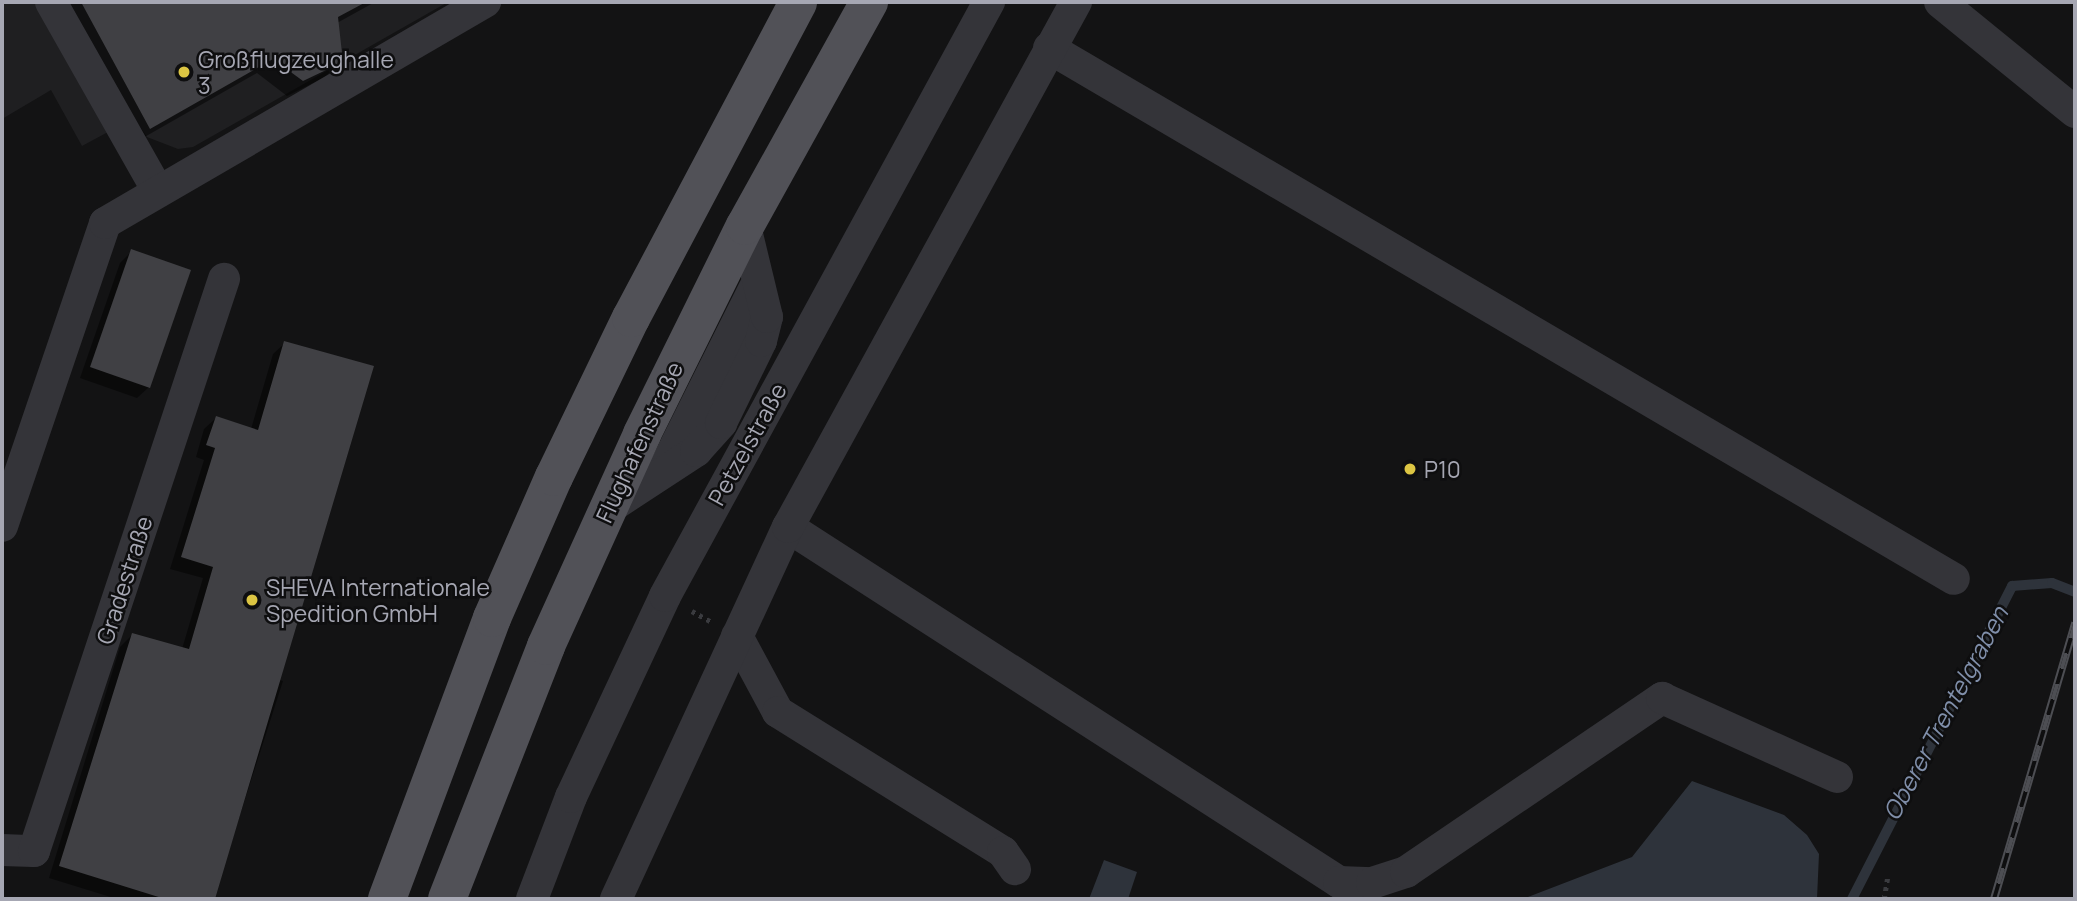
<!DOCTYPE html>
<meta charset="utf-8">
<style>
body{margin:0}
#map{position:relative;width:2077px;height:901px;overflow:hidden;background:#131314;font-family:Manrope,sans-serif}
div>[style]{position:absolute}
.built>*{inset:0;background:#1f1f21}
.water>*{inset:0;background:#2e333b}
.shadow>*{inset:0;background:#0007}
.stream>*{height:10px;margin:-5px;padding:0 5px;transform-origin:5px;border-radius:5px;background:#2e333b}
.building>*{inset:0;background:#404044}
.path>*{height:4.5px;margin-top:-2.25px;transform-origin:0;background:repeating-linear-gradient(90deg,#3a3b3f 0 3.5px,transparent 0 8.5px)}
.minor>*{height:32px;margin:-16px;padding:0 16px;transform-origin:16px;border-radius:16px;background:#343439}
.major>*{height:38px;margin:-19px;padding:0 19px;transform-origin:19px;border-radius:19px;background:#515157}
.rail>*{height:8px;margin-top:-4px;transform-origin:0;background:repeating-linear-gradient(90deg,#0e0e0f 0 16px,#4d4e53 0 32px);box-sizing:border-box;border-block:2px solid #4d4e53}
.dots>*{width:19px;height:19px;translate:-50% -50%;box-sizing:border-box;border:4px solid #0e0e0f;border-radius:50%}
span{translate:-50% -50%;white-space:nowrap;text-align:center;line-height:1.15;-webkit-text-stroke:5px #0e0e0f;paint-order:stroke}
.poi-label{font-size:23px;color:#a6a7b3}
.left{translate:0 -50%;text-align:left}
.street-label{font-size:23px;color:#a6a7b3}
.water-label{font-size:24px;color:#808faa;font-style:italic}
.frame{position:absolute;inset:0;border:4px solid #a6a7b3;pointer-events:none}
</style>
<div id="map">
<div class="built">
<i style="clip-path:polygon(2px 2px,448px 2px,193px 147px,178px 149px,147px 137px,134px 118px,82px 146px,51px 90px,2px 119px)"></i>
</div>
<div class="water">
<i style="clip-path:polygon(1692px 781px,1784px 815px,1807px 835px,1819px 854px,1817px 899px,1523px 899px,1632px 857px)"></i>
<i style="clip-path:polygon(1104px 860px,1137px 872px,1128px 899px,1089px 899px)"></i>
</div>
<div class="shadow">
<i style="clip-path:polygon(58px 2px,375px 2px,337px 23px,341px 61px,325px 77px,287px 96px,257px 73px,134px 143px)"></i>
<i style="clip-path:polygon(132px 251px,149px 387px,137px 398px,80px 378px,120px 263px)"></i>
<i style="clip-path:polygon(285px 343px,274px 678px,283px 681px,213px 899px,117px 899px,49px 878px,120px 647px,132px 635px,182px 649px,203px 578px,170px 569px,204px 460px,196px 457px,204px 429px,216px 418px,251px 429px,273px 354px)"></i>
</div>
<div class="stream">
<i style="left:1852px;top:899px;width:352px;rotate:-62.9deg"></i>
<i style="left:2012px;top:586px;width:40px;rotate:-4.3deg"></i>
<i style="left:2052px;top:583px;width:25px;rotate:21deg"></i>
</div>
<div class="building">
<i style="clip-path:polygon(81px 2px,366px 2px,338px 17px,343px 62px,303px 81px,273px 59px,150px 129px)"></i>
<i style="clip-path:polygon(131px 249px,191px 270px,150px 388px,90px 367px)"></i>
<i style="clip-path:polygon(284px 341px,374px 366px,215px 899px,165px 899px,59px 866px,132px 633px,189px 649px,213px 567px,181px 557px,215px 448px,206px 445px,216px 416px,258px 430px)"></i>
</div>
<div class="path">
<i style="left:692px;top:611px;width:23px;rotate:29deg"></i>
<i style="left:1884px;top:899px;width:24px;rotate:-81deg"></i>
</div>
<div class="minor">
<i style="left:51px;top:2px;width:215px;rotate:60.5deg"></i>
<i style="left:1940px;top:2px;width:174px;rotate:39.2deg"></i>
<i style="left:1049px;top:48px;width:1049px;rotate:30.4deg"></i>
<i style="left:663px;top:471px;width:212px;rotate:-63.4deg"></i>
<i style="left:606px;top:510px;width:108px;rotate:-33.2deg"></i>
<i style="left:696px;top:451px;width:38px;rotate:-48deg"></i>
<i style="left:721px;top:423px;width:91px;rotate:-64deg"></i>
<i style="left:761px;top:341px;width:25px;rotate:-76deg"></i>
<i style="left:767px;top:317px;width:94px;rotate:-103.6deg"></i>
<i style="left:2px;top:526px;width:320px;rotate:-71.2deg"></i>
<i style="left:105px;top:223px;width:440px;rotate:-30.2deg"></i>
<i style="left:788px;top:527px;width:655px;rotate:32.79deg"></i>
<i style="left:1339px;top:882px;width:33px;rotate:2deg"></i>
<i style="left:1372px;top:883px;width:36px;rotate:-18deg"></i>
<i style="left:1406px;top:872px;width:310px;rotate:-34.2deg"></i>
<i style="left:1662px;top:698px;width:192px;rotate:24.3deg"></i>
<i style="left:737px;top:636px;width:86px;rotate:61.7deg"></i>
<i style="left:778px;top:712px;width:265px;rotate:31.9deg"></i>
<i style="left:1003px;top:852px;width:21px;rotate:55deg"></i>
<i style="left:2px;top:850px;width:32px;rotate:2deg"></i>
<i style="left:34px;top:851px;width:603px;rotate:-71.63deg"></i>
<i style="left:532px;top:899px;width:109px;rotate:-69.1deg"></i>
<i style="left:571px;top:797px;width:222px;rotate:-64.9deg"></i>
<i style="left:665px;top:596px;width:677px;rotate:-61.39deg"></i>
<i style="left:616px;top:899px;width:410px;rotate:-65.2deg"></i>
<i style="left:788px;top:527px;width:599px;rotate:-61.25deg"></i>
</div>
<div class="major">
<i style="left:387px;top:899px;width:300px;rotate:-69.5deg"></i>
<i style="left:492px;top:618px;width:154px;rotate:-66.3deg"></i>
<i style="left:554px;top:477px;width:177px;rotate:-64.2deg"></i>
<i style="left:631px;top:318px;width:357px;rotate:-62.1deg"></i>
<i style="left:447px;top:899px;width:272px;rotate:-68.6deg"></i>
<i style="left:546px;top:646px;width:233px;rotate:-65.6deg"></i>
<i style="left:642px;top:434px;width:232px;rotate:-63.7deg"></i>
<i style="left:745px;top:226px;width:256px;rotate:-61deg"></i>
</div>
<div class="rail">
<i style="left:1994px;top:899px;width:288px;rotate:-73.6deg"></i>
</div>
<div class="dots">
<i style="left:184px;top:72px;background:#dcc543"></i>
<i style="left:1410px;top:469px;background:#dcc543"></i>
<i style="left:252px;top:600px;background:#dcc543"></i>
</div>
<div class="poi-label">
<span class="left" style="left:198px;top:72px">Großflugzeughalle<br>3</span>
<span class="left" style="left:1424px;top:469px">P10</span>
<span class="left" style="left:266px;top:600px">SHEVA Internationale<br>Spedition GmbH</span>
</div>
<div class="street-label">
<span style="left:639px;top:442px;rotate:-65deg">Flughafenstraße</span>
<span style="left:747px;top:444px;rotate:-61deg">Petzelstraße</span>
<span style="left:124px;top:580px;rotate:-72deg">Gradestraße</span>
</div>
<div class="water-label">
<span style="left:1945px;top:713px;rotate:-62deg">Oberer Trentelgraben</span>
</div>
<div class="frame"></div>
</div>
